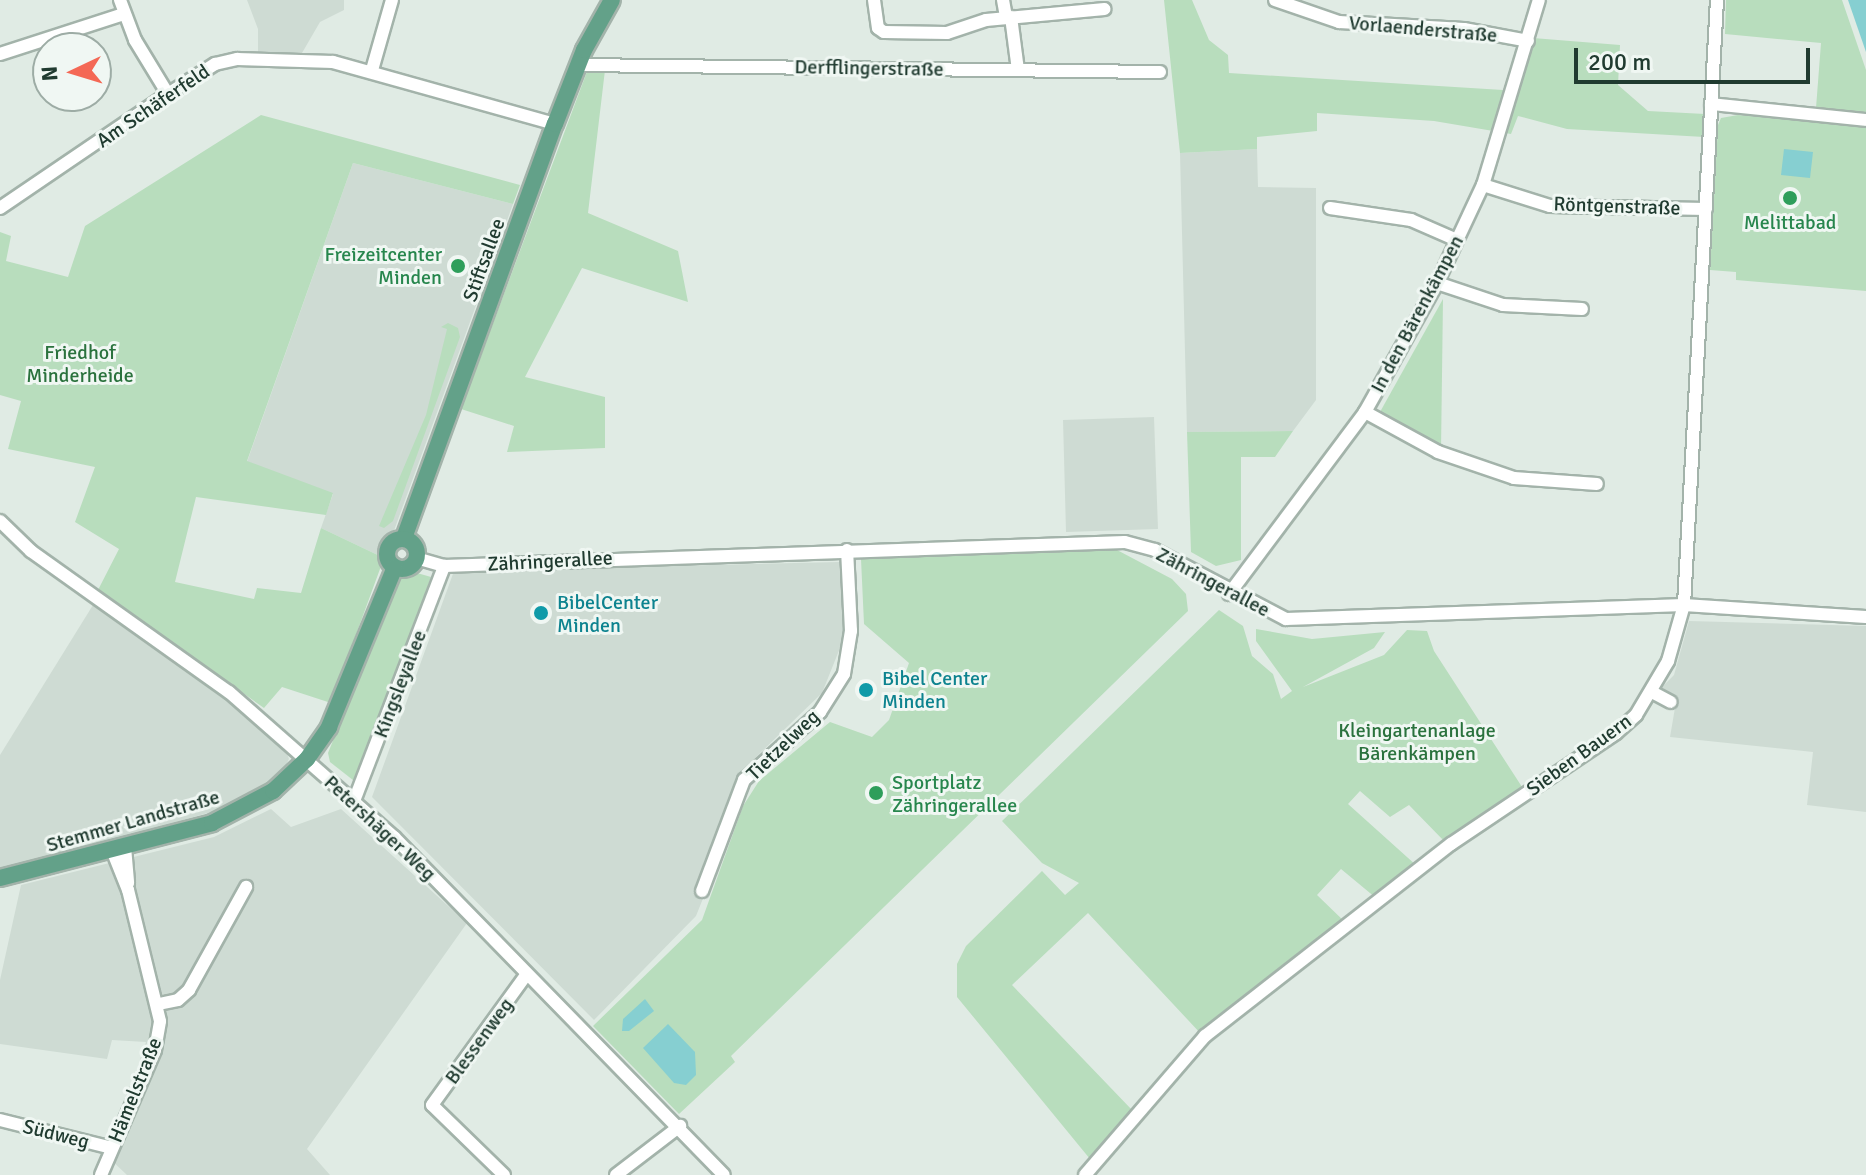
<!DOCTYPE html>
<meta charset="utf-8">
<style>
body{margin:0}
#map{position:relative;width:1866px;height:1175px;overflow:hidden;background:#e0ebe4;font-family:Signika,sans-serif}
div>[style]{position:absolute}
.built>*{inset:0;background:#cedbd3}
.green>*{inset:0;background:#b8ddbd}
.water>*{inset:0;background:#86cfd1}
.roads{filter:drop-shadow(2px 0 #a3b3aa) drop-shadow(-2px 0 #a3b3aa) drop-shadow(0 2px #a3b3aa) drop-shadow(0 -2px #a3b3aa)}
.minor>*{height:12px;margin:-6px;padding:0 6px;transform-origin:6px;border-radius:6px;background:#fff}
.major>*{height:16px;margin:-8px;padding:0 8px;transform-origin:8px;border-radius:8px;background:#63a189}
.major>.ring{margin:-8px;padding:0;box-sizing:content-box;background:none;border:16px solid #63a189;border-radius:50%}
.dots>*{width:22px;height:22px;translate:-50% -50%;box-sizing:border-box;border:4px solid #f0f7f3;border-radius:50%}
span{translate:-50% -50%;white-space:nowrap;text-align:center;line-height:1.15;-webkit-text-stroke:6px #f0f7f3;paint-order:stroke}
.street-label{font-size:20px;color:#203b30}
.leisure-label{font-size:20px;color:#27864d}
.right{translate:-100% -50%;text-align:right}
.left{translate:0 -50%;text-align:left}
.park-label{font-size:20px;color:#2a723d}
.culture-label{font-size:20px;color:#0d838f}
.north{position:absolute;left:32px;top:32px;width:80px;height:80px;box-sizing:border-box;background:#f0f7f3;border:2px solid #9daca5;border-radius:50%;rotate:266deg;font-size:22px;font-weight:700;line-height:32px;text-align:center;color:#203b30}
.north::after{content:'';display:block;margin:auto;width:28px;height:36px;background:#f46855;clip-path:polygon(50% 0,100% 100%,50% 72%,0 100%)}
.scale{position:absolute;left:1574px;top:48px;width:236px;height:36px;box-sizing:border-box;border:4px solid #203b30;border-top:0;padding-left:10px;font-size:24px;line-height:28px;white-space:nowrap;color:#203b30;-webkit-text-stroke:6px #f0f7f3;paint-order:stroke}
</style>
<div id="map">
<div class="built">
<i style="clip-path:polygon(247px 0,344px 0,344px 10px,320px 22px,302px 53px,258px 53px,258px 29px)"></i>
<i style="clip-path:polygon(1257px 149px,1258px 187px,1316px 188px,1316px 400px,1293px 431px,1187px 432px,1180px 153px)"></i>
<i style="clip-path:polygon(353px 163px,513px 204px,384px 558px,321px 528px,333px 494px,247px 462px)"></i>
<i style="clip-path:polygon(1154px 417px,1158px 529px,1066px 532px,1063px 420px)"></i>
<i style="clip-path:polygon(840px 562px,844px 638px,822px 693px,751px 762px,746px 791px,696px 916px,594px 1020px,372px 797px,454px 571px)"></i>
<i style="clip-path:polygon(93px 605px,190px 666px,284px 746px,289px 759px,283px 771px,243px 803px,0 872px,0 755px)"></i>
<i style="clip-path:polygon(1689px 621px,1866px 626px,1866px 812px,1807px 805px,1813px 752px,1670px 737px,1676px 702px,1662px 687px,1674px 675px)"></i>
<i style="clip-path:polygon(271px 809px,291px 827px,341px 809px,467px 923px,307px 1149px,330px 1175px,127px 1175px,108px 1157px,146px 1042px,112px 1040px,107px 1059px,0 1044px,0 980px,21px 885px,214px 837px)"></i>
</div>
<div class="green">
<i style="clip-path:polygon(1164px 0,1192px 0,1209px 40px,1228px 55px,1229px 73px,1519px 91px,1533px 38px,1620px 45px,1618px 85px,1648px 111px,1705px 114px,1704px 137px,1567px 129px,1518px 116px,1511px 134px,1434px 121px,1317px 113px,1317px 131px,1257px 137px,1257px 149px,1180px 153px)"></i>
<i style="clip-path:polygon(1726px 0,1842px 0,1866px 70px,1866px 114px,1816px 108px,1821px 43px,1725px 34px)"></i>
<i style="clip-path:polygon(588px 69px,605px 70px,588px 213px,678px 251px,688px 302px,582px 268px,525px 377px,605px 397px,605px 448px,507px 452px,514px 426px,461px 409px)"></i>
<i style="clip-path:polygon(261px 115px,520px 185px,513px 204px,353px 163px,247px 461px,333px 493px,326px 515px,196px 497px,175px 582px,254px 599px,257px 588px,301px 593px,321px 528px,384px 558px,331px 703px,282px 687px,264px 708px,98px 590px,119px 549px,75px 522px,95px 467px,8px 449px,21px 401px,0 395px,0 232px,11px 236px,6px 261px,68px 277px,85px 226px)"></i>
<i style="clip-path:polygon(1738px 115px,1866px 126px,1866px 291px,1736px 280px,1736px 272px,1710px 270px,1718px 125px,1721px 118px)"></i>
<i style="clip-path:polygon(1443px 299px,1441px 451px,1380px 412px)"></i>
<i style="clip-path:polygon(448px 323px,458px 328px,460px 337px,393px 521px,384px 528px,379px 526px,426px 415px,447px 329px,441px 327px)"></i>
<i style="clip-path:polygon(1293px 431px,1275px 457px,1241px 457px,1241px 560px,1216px 566px,1191px 552px,1187px 432px)"></i>
<i style="clip-path:polygon(1117px 550px,1172px 579px,1186px 594px,1188px 611px,731px 1056px,735px 1062px,679px 1114px,593px 1026px,702px 920px,743px 806px,759px 781px,830px 722px,872px 737px,889px 720px,909px 663px,864px 624px,861px 559px)"></i>
<i style="clip-path:polygon(417px 573px,431px 577px,358px 784px,330px 762px,328px 753px,398px 580px)"></i>
<i style="clip-path:polygon(1219px 610px,1243px 626px,1252px 656px,1273px 674px,1281px 699px,1292px 691px,1256px 641px,1256px 629px,1312px 639px,1385px 632px,1374px 648px,1303px 687px,1384px 655px,1407px 630px,1427px 631px,1434px 651px,1524px 790px,1444px 841px,1409px 805px,1390px 817px,1360px 791px,1348px 804px,1417px 866px,1376px 898px,1341px 869px,1317px 895px,1346px 923px,1202px 1035px,1088px 913px,1012px 985px,1133px 1111px,1090px 1159px,957px 997px,957px 964px,966px 946px,1042px 871px,1065px 895px,1079px 883px,1042px 863px,1002px 821px)"></i>
</div>
<div class="water">
<i style="clip-path:polygon(1848px 0,1866px 0,1866px 52px)"></i>
<i style="clip-path:polygon(1784px 149px,1813px 152px,1810px 178px,1781px 175px)"></i>
<i style="clip-path:polygon(645px 999px,654px 1011px,629px 1031px,622px 1031px,623px 1019px)"></i>
<i style="clip-path:polygon(668px 1024px,695px 1052px,696px 1075px,686px 1085px,674px 1083px,643px 1048px)"></i>
</div>
<div class="roads">
<div class="minor">
<i style="left:120px;top:0;width:43px;rotate:69.4deg"></i>
<i style="left:135px;top:40px;width:63px;rotate:58.6deg"></i>
<i style="left:874px;top:0;width:28px;rotate:82deg"></i>
<i style="left:878px;top:28px;width:7px;rotate:34deg"></i>
<i style="left:884px;top:32px;width:63px;rotate:0.9deg"></i>
<i style="left:947px;top:33px;width:41px;rotate:-18.4deg"></i>
<i style="left:986px;top:20px;width:119px;rotate:-5.3deg"></i>
<i style="left:1003px;top:0;width:17px;rotate:80deg"></i>
<i style="left:1275px;top:0;width:68px;rotate:19deg"></i>
<i style="left:1339px;top:22px;width:125px;rotate:3.2deg"></i>
<i style="left:1464px;top:29px;width:65px;rotate:10.6deg"></i>
<i style="left:1011px;top:17px;width:53px;rotate:82.5deg"></i>
<i style="left:0;top:54px;width:130px;rotate:-17.9deg"></i>
<i style="left:578px;top:65px;width:582px;rotate:0.69deg"></i>
<i style="left:372px;top:70px;width:73px;rotate:-74.1deg"></i>
<i style="left:1711px;top:104px;width:156px;rotate:5.9deg"></i>
<i style="left:1483px;top:185px;width:70px;rotate:17.4deg"></i>
<i style="left:1550px;top:206px;width:156px;rotate:1.1deg"></i>
<i style="left:0;top:208px;width:203px;rotate:-34.2deg"></i>
<i style="left:168px;top:94px;width:56px;rotate:-32.6deg"></i>
<i style="left:215px;top:64px;width:23px;rotate:-13deg"></i>
<i style="left:237px;top:59px;width:96px;rotate:1.8deg"></i>
<i style="left:333px;top:62px;width:230px;rotate:15.6deg"></i>
<i style="left:1330px;top:208px;width:82px;rotate:8.4deg"></i>
<i style="left:1411px;top:220px;width:50px;rotate:23.5deg"></i>
<i style="left:1437px;top:283px;width:70px;rotate:18.4deg"></i>
<i style="left:1503px;top:305px;width:79px;rotate:2.9deg"></i>
<i style="left:1365px;top:412px;width:83px;rotate:28.7deg"></i>
<i style="left:1438px;top:452px;width:80px;rotate:18.9deg"></i>
<i style="left:1514px;top:478px;width:83px;rotate:4.1deg"></i>
<i style="left:0;top:521px;width:43px;rotate:44.1deg"></i>
<i style="left:31px;top:551px;width:243px;rotate:35.5deg"></i>
<i style="left:229px;top:692px;width:220px;rotate:41.3deg"></i>
<i style="left:394px;top:837px;width:472px;rotate:45.7deg"></i>
<i style="left:416px;top:558px;width:29px;rotate:16deg"></i>
<i style="left:444px;top:566px;width:681px;rotate:-2.02deg"></i>
<i style="left:1125px;top:542px;width:31px;rotate:15deg"></i>
<i style="left:1155px;top:550px;width:148px;rotate:27.8deg"></i>
<i style="left:1286px;top:619px;width:398px;rotate:-2deg"></i>
<i style="left:1684px;top:605px;width:182px;rotate:3.8deg"></i>
<i style="left:1229px;top:594px;width:227px;rotate:-53.2deg"></i>
<i style="left:1365px;top:412px;width:148px;rotate:-60.8deg"></i>
<i style="left:1437px;top:283px;width:108px;rotate:-64.9deg"></i>
<i style="left:1483px;top:185px;width:193px;rotate:-73.2deg"></i>
<i style="left:1652px;top:692px;width:21px;rotate:28deg"></i>
<i style="left:354px;top:801px;width:252px;rotate:-69deg"></i>
<i style="left:125px;top:847px;width:36px;rotate:85deg"></i>
<i style="left:702px;top:891px;width:119px;rotate:-69.3deg"></i>
<i style="left:744px;top:780px;width:102px;rotate:-41.8deg"></i>
<i style="left:820px;top:712px;width:45px;rotate:-57.7deg"></i>
<i style="left:844px;top:674px;width:44px;rotate:-80.8deg"></i>
<i style="left:851px;top:631px;width:81px;rotate:-92.8deg"></i>
<i style="left:159px;top:1004px;width:19px;rotate:-12deg"></i>
<i style="left:178px;top:1000px;width:15px;rotate:-42deg"></i>
<i style="left:189px;top:990px;width:118px;rotate:-61deg"></i>
<i style="left:0;top:1120px;width:115px;rotate:14deg"></i>
<i style="left:101px;top:1175px;width:136px;rotate:-66.6deg"></i>
<i style="left:155px;top:1050px;width:29px;rotate:-80deg"></i>
<i style="left:160px;top:1021px;width:135px;rotate:-103.7deg"></i>
<i style="left:128px;top:890px;width:43px;rotate:-111.8deg"></i>
<i style="left:504px;top:1175px;width:100px;rotate:-135.8deg"></i>
<i style="left:432px;top:1105px;width:162px;rotate:-54.1deg"></i>
<i style="left:616px;top:1175px;width:81px;rotate:-37.4deg"></i>
<i style="left:1085px;top:1175px;width:184px;rotate:-49.2deg"></i>
<i style="left:1205px;top:1036px;width:312px;rotate:-38deg"></i>
<i style="left:1451px;top:844px;width:199px;rotate:-33.9deg"></i>
<i style="left:1616px;top:733px;width:27px;rotate:-42deg"></i>
<i style="left:1636px;top:715px;width:63px;rotate:-59.3deg"></i>
<i style="left:1668px;top:661px;width:58px;rotate:-74.1deg"></i>
<i style="left:1684px;top:605px;width:606px;rotate:-86.88deg"></i>
</div>
<div class="major">
<i style="left:404px;top:538px;width:441px;rotate:-70deg"></i>
<i style="left:555px;top:124px;width:79px;rotate:-68.6deg"></i>
<i style="left:584px;top:50px;width:57px;rotate:-60.8deg"></i>
<i class="ring" style="left:387px;top:539px;width:14px;height:14px"></i>
<i style="left:0;top:878px;width:219px;rotate:-14.5deg"></i>
<i style="left:212px;top:823px;width:69px;rotate:-27.7deg"></i>
<i style="left:273px;top:791px;width:47px;rotate:-43.3deg"></i>
<i style="left:307px;top:759px;width:39px;rotate:-55deg"></i>
<i style="left:329px;top:727px;width:173px;rotate:-67.6deg"></i>
</div>
</div>
<div class="dots">
<i style="left:1790px;top:198px;background:#2e9e5b"></i>
<i style="left:458px;top:266px;background:#2e9e5b"></i>
<i style="left:541px;top:613px;background:#0f9aa8"></i>
<i style="left:866px;top:690px;background:#0f9aa8"></i>
<i style="left:876px;top:793px;background:#2e9e5b"></i>
</div>
<div class="street-label">
<span style="left:1423px;top:29px;rotate:5deg">Vorlaenderstraße</span>
<span style="left:869px;top:68px;rotate:1deg">Derfflingerstraße</span>
<span style="left:153px;top:106px;rotate:-34deg">Am Schäferfeld</span>
<span style="left:1617px;top:206px;rotate:2deg">Röntgenstraße</span>
<span style="left:484px;top:260px;rotate:-70deg">Stiftsallee</span>
<span style="left:1417px;top:314px;rotate:-62deg">In den Bärenkämpen</span>
<span style="left:550px;top:561px;rotate:-3deg">Zähringerallee</span>
<span style="left:1213px;top:582px;rotate:28deg">Zähringerallee</span>
<span style="left:400px;top:684px;rotate:-69deg">Kingsleyallee</span>
<span style="left:783px;top:745px;rotate:-44deg">Tietzelweg</span>
<span style="left:1579px;top:755px;rotate:-36deg">Sieben Bauern</span>
<span style="left:133px;top:821px;rotate:-16deg">Stemmer Landstraße</span>
<span style="left:380px;top:828px;rotate:43deg">Petershäger Weg</span>
<span style="left:479px;top:1041px;rotate:-54deg">Blessenweg</span>
<span style="left:135px;top:1090px;rotate:-68deg">Hämelstraße</span>
<span style="left:56px;top:1134px;rotate:14deg">Südweg</span>
</div>
<div class="leisure-label">
<span style="left:1790px;top:222px">Melittabad</span>
<span class="right" style="left:442px;top:266px">Freizeitcenter<br>Minden</span>
<span class="left" style="left:892px;top:794px">Sportplatz<br>Zähringerallee</span>
</div>
<div class="park-label">
<span style="left:80px;top:364px">Friedhof<br>Minderheide</span>
<span style="left:1417px;top:742px">Kleingartenanlage<br>Bärenkämpen</span>
</div>
<div class="culture-label">
<span class="left" style="left:557px;top:614px">BibelCenter<br>Minden</span>
<span class="left" style="left:882px;top:690px">Bibel Center<br>Minden</span>
</div>
<div class="north">N</div>
<div class="scale">200 m</div>
</div>
